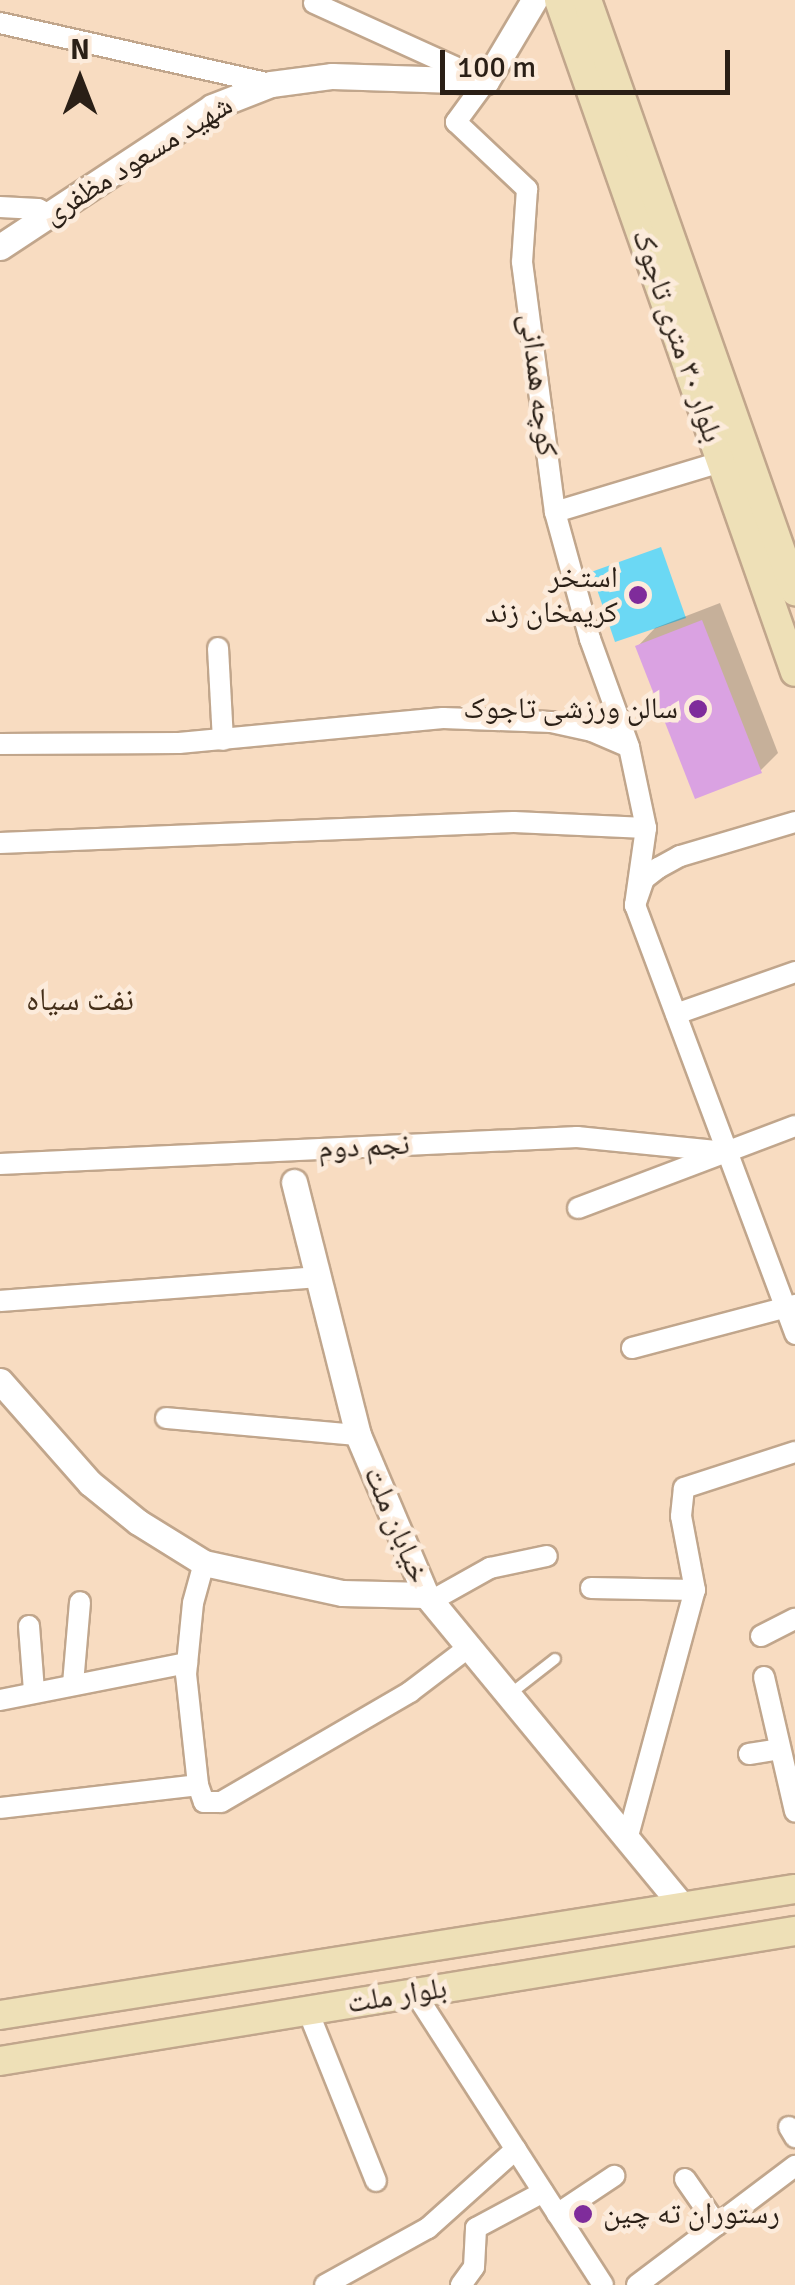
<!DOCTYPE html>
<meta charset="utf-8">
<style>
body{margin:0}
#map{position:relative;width:795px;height:2285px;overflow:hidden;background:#f8dcc1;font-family:Signika,"Noto Naskh Arabic",sans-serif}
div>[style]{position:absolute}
.water>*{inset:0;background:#6bd8f4}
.shadow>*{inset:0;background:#0003}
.building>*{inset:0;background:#daa2e2}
.roads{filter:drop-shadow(2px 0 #c1a68c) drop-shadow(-2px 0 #c1a68c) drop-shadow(0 2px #c1a68c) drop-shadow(0 -2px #c1a68c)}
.service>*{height:10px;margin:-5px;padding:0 5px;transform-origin:5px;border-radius:5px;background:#fff}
.minor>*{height:20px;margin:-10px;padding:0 10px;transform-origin:10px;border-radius:10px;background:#fff}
.tertiary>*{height:25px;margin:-12.5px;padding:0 12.5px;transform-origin:12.5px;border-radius:12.5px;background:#fff}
.secondary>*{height:28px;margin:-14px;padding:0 14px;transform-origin:14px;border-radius:14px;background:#eee0b7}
.dots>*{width:28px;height:28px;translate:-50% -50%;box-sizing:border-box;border:5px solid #fcebdb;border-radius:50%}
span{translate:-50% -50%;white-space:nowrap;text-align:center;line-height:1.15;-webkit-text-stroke:9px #fcebdb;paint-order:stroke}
.street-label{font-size:30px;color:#2a1f16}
.poi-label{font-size:30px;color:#2a1f16}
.right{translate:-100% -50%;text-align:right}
.left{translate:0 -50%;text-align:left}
.neighbourhood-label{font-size:32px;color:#452f19}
.north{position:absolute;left:30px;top:30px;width:100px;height:100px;-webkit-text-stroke:8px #fcebdb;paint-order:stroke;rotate:0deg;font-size:28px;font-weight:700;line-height:40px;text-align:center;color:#2a1f16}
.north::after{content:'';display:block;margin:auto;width:35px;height:45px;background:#2a1f16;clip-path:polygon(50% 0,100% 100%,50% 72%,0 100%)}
.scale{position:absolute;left:440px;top:50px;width:290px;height:45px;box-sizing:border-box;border:5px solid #2a1f16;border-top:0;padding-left:12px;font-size:30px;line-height:35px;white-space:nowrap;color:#2a1f16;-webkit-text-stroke:8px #fcebdb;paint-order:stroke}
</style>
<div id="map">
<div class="water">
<i style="clip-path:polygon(661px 547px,686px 618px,615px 642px,591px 572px)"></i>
</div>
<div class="shadow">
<i style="clip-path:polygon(720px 603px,778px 753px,760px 771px,638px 646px,655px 628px)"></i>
</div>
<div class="building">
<i style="clip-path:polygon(702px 620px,762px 773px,695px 799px,635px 646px)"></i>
</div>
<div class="roads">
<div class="service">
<i style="left:510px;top:1694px;width:57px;rotate:-37.9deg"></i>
</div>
<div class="minor">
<i style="left:314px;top:3px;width:189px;rotate:24.4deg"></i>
<i style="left:486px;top:81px;width:51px;rotate:126.2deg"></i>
<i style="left:456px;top:122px;width:98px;rotate:43.3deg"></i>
<i style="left:527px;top:189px;width:73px;rotate:93.9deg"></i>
<i style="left:522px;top:262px;width:252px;rotate:82.5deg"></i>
<i style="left:555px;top:512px;width:132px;rotate:74.6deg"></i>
<i style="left:590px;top:639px;width:115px;rotate:70.1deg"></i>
<i style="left:629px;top:747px;width:83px;rotate:78.1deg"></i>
<i style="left:646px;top:828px;width:78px;rotate:98.1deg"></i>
<i style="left:0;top:23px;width:278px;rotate:12.7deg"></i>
<i style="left:0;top:207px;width:38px;rotate:3deg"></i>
<i style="left:38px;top:209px;width:13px;rotate:27deg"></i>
<i style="left:555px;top:512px;width:173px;rotate:-16.8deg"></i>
<i style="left:218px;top:648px;width:92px;rotate:86.9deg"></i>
<i style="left:0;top:744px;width:179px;rotate:-0.3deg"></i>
<i style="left:179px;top:743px;width:265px;rotate:-5.4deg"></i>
<i style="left:443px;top:718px;width:108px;rotate:2.1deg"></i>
<i style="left:551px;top:722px;width:42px;rotate:12.4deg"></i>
<i style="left:592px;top:731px;width:40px;rotate:23.4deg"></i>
<i style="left:795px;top:822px;width:120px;rotate:163.5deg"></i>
<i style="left:680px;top:856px;width:25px;rotate:151deg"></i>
<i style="left:658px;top:868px;width:18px;rotate:142deg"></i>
<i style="left:644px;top:879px;width:28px;rotate:109deg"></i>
<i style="left:635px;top:905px;width:458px;rotate:69.5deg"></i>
<i style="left:0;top:843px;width:514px;rotate:-2.34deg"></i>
<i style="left:514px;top:822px;width:132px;rotate:2.6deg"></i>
<i style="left:676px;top:1014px;width:126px;rotate:-19.4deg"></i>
<i style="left:0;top:1164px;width:578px;rotate:-2.68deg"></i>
<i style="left:577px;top:1137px;width:152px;rotate:5.7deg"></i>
<i style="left:578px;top:1208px;width:232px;rotate:-20.7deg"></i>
<i style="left:0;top:1301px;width:320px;rotate:-4.3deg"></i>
<i style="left:632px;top:1348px;width:169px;rotate:-14.8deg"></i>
<i style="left:166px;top:1418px;width:193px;rotate:5.1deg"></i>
<i style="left:204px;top:1563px;width:41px;rotate:105.4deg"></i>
<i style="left:193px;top:1603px;width:71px;rotate:95.6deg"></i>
<i style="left:186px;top:1674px;width:112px;rotate:83.8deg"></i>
<i style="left:198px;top:1785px;width:18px;rotate:71deg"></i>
<i style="left:204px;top:1802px;width:17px"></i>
<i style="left:221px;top:1802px;width:219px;rotate:-30.2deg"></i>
<i style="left:410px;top:1692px;width:74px;rotate:-37.3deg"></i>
<i style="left:591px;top:1588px;width:104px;rotate:1.1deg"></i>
<i style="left:431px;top:1601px;width:68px;rotate:-29.2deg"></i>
<i style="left:490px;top:1568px;width:58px;rotate:-11.9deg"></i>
<i style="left:29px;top:1626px;width:65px;rotate:85.6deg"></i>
<i style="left:761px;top:1636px;width:38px;rotate:-27deg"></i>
<i style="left:764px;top:1677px;width:138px;rotate:77deg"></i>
<i style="left:73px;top:1684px;width:82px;rotate:-85.1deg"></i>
<i style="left:0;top:1700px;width:191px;rotate:-11.2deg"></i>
<i style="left:749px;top:1754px;width:31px;rotate:-9deg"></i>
<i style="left:0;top:1808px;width:199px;rotate:-6.6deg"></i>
<i style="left:628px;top:1836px;width:255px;rotate:-74.8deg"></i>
<i style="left:695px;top:1590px;width:75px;rotate:-100.7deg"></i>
<i style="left:681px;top:1516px;width:28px;rotate:-84deg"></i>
<i style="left:684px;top:1488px;width:117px;rotate:-18deg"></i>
<i style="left:415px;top:1993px;width:347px;rotate:57.2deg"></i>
<i style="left:308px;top:2011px;width:183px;rotate:68.2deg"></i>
<i style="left:789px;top:2127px;width:12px;rotate:59deg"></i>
<i style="left:685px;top:2179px;width:56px;rotate:55.2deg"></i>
<i style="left:557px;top:2214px;width:69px;rotate:-33.7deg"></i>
<i style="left:325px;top:2285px;width:118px;rotate:-29deg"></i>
<i style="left:428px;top:2228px;width:118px;rotate:-41.9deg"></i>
<i style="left:461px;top:2285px;width:22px;rotate:-54deg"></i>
<i style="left:474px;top:2267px;width:39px;rotate:-87deg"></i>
<i style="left:476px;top:2228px;width:76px;rotate:-28.2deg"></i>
<i style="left:637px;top:2285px;width:198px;rotate:-37deg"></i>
</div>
<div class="tertiary">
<i style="left:0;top:247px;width:254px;rotate:-33.4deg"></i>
<i style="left:212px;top:107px;width:63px;rotate:-21.3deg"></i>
<i style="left:271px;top:84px;width:62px;rotate:-7.5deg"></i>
<i style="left:332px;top:76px;width:154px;rotate:1.9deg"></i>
<i style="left:486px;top:81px;width:94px;rotate:-59.3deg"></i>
<i style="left:294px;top:1182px;width:261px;rotate:75.8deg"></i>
<i style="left:358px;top:1435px;width:174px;rotate:67deg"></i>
<i style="left:426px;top:1595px;width:403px;rotate:50.5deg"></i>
<i style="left:0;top:1381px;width:136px;rotate:48.6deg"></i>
<i style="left:90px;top:1483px;width:62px;rotate:39.1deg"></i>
<i style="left:138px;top:1522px;width:78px;rotate:31.8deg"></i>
<i style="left:204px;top:1563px;width:141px;rotate:12.3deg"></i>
<i style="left:342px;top:1593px;width:84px;rotate:1.4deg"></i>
</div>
<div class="secondary">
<i style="left:559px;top:0;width:712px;rotate:70.65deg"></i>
<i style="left:587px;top:0;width:627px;rotate:70.61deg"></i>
<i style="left:0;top:2015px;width:805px;rotate:-9.01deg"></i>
<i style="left:0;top:2061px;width:806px;rotate:-9.29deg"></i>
</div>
</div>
<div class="dots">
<i style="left:638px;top:595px;background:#7f2c9b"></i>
<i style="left:698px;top:709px;background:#7f2c9b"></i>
<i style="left:583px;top:2214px;background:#7f2c9b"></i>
</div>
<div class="street-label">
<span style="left:138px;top:160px;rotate:-32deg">شهید مسعود مظفری</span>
<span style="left:677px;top:336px;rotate:71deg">بلوار ۳۰ متری تاجوک</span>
<span style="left:538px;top:385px;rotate:83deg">کوچه همدانی</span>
<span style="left:364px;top:1147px;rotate:-3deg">نجم دوم</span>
<span style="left:396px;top:1525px;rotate:67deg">خیابان ملت</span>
<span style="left:397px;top:1996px;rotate:-9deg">بلوار ملت</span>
</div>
<div class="poi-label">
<span class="right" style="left:618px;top:595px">استخر<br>کریمخان زند</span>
<span class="right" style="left:678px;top:709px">سالن ورزشی تاجوک</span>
<span class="left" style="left:603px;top:2214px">رستوران ته چین</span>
</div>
<div class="neighbourhood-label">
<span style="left:80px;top:1000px">نفت سیاه</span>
</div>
<div class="north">N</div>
<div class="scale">100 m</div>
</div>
